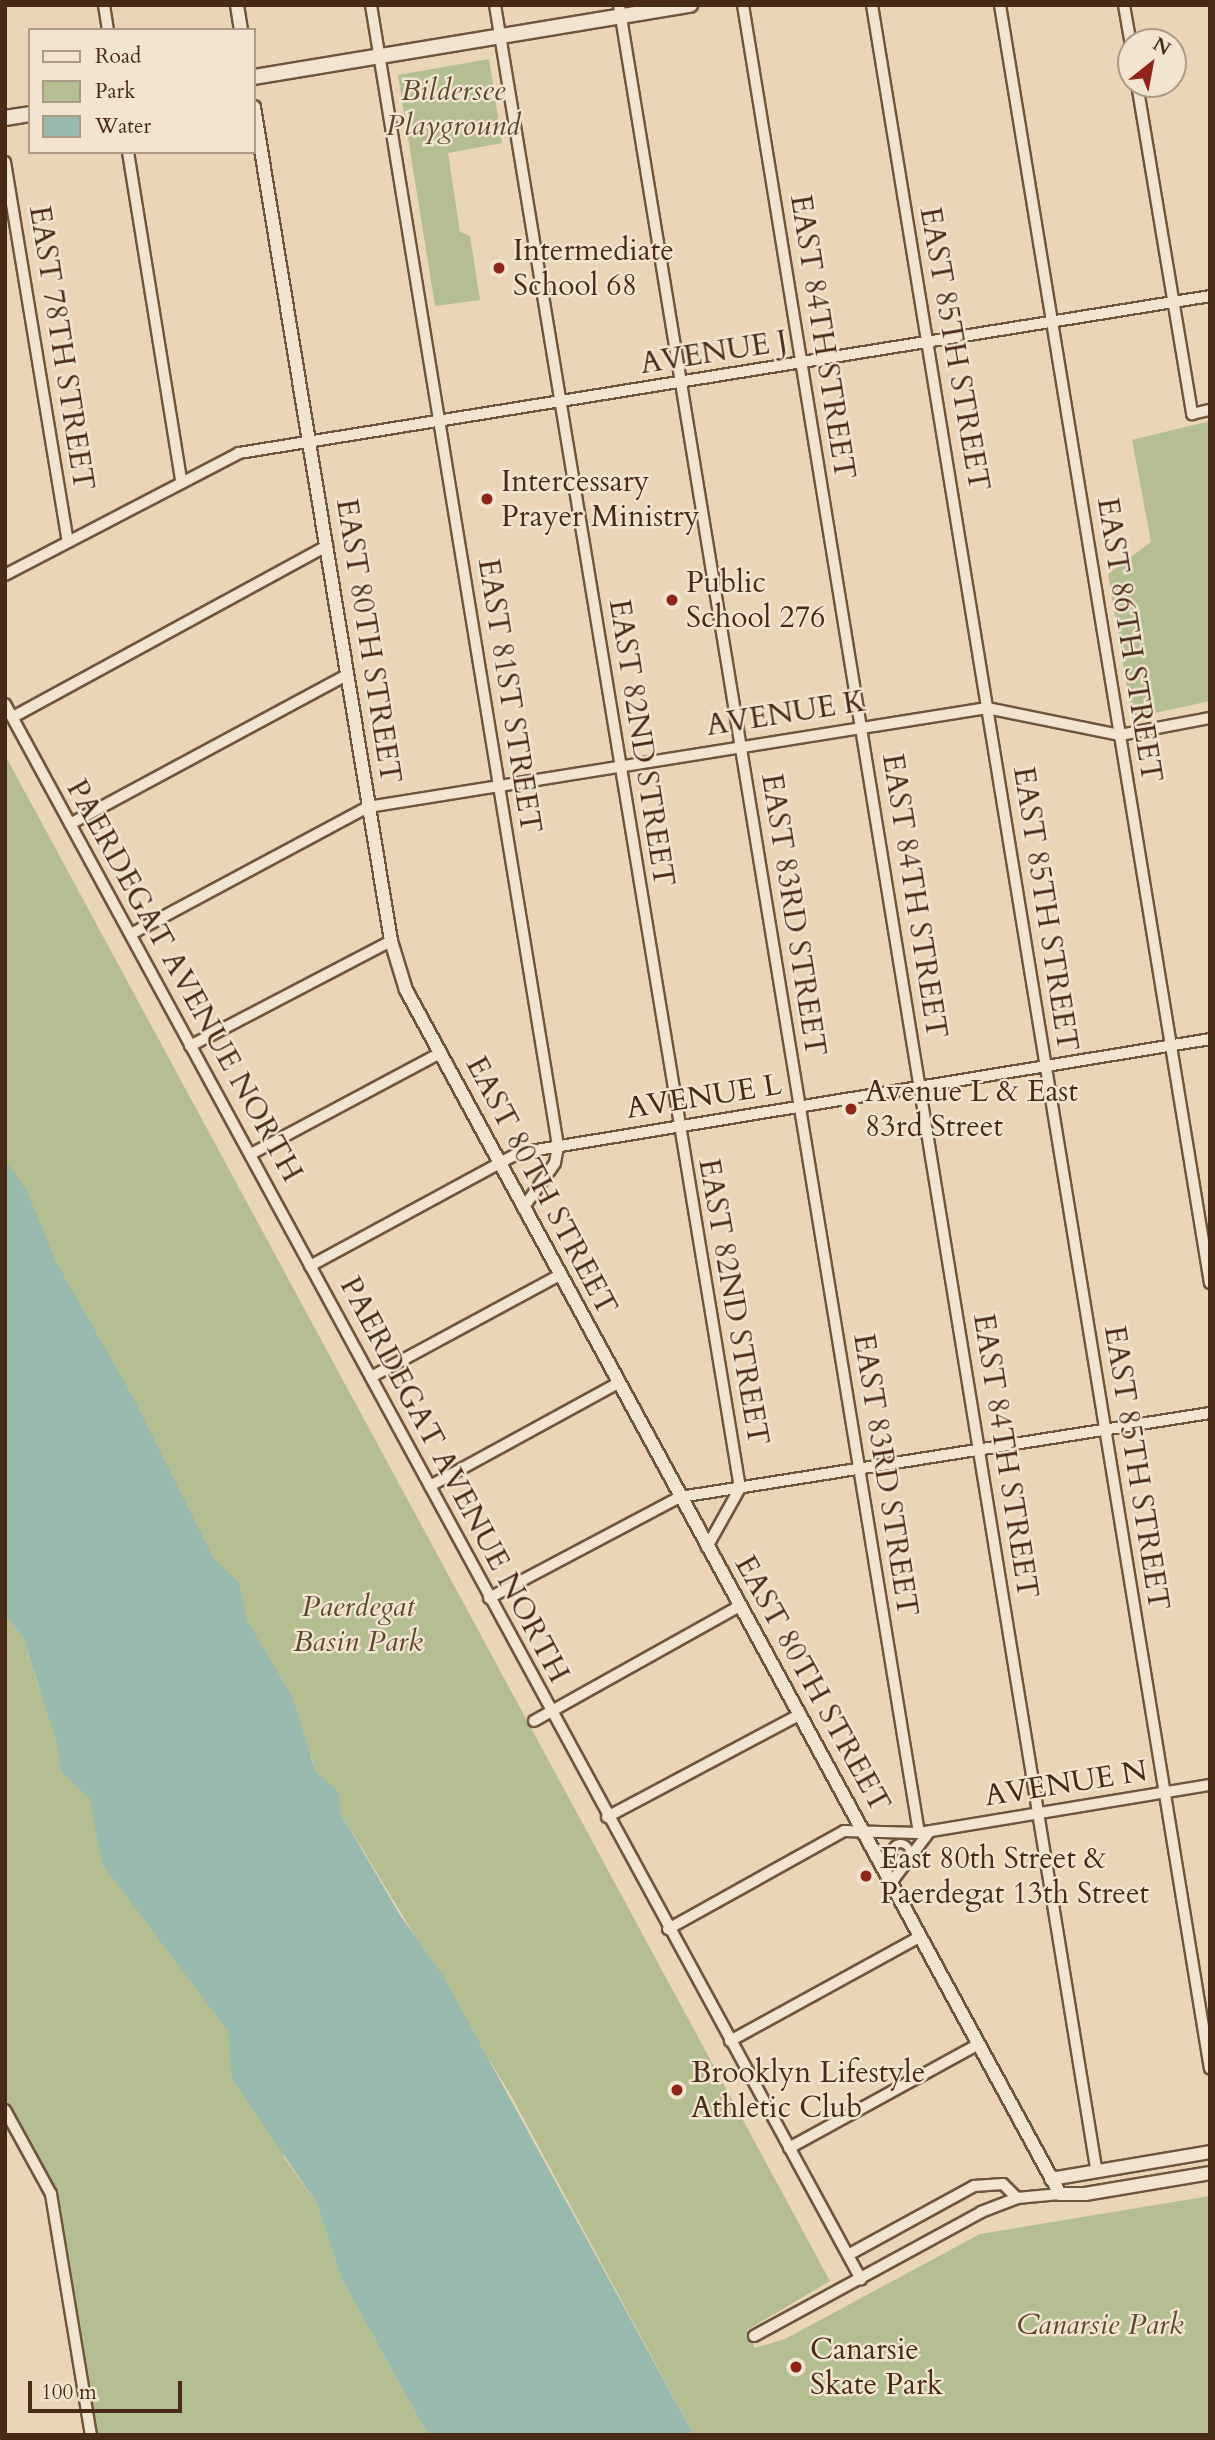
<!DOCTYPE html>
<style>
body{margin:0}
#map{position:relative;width:1215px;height:2440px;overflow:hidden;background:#ead6b7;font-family:Cardo,serif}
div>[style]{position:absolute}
.green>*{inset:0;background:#b4be90}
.water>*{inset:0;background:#98b9ad}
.roads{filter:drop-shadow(2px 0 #70553e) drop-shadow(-2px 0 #70553e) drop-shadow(0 2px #70553e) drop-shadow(0 -2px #70553e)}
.pedestrian>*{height:7px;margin:-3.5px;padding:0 3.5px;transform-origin:3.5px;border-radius:3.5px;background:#f1e4d0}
.pedestrian>.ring{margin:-3.5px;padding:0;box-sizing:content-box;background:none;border:7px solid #f1e4d0;border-radius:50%}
.minor>*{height:10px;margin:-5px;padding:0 5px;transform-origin:5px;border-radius:5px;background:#f1e4d0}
.tertiary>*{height:12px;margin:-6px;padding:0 6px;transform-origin:6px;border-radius:6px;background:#f1e4d0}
.secondary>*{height:14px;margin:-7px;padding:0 7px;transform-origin:7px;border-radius:7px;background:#f1e4d0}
.dots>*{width:19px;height:19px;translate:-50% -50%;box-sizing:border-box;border:4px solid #f1e4d0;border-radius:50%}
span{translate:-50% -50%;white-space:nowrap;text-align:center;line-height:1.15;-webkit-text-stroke:5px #f1e4d0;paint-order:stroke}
.park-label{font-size:30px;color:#5e482e;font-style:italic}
.poi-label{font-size:30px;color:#482a16}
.left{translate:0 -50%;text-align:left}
.street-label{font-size:30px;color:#482a16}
.frame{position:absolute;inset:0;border:7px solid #482a16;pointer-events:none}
.legend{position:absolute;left:28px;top:28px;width:228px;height:126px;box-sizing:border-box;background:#f1e4d0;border:2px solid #ad9a86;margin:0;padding:9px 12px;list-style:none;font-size:21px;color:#482a16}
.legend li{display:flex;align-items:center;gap:14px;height:35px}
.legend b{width:35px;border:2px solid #ad9a86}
.north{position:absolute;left:1117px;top:28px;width:70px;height:70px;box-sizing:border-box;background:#f1e4d0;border:2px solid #ad9a86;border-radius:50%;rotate:31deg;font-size:19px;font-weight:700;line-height:28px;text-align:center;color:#482a16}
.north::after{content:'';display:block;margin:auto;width:24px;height:32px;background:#8f2418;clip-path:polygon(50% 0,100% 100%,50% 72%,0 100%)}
.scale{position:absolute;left:28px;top:2381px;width:154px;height:32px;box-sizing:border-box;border:4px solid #482a16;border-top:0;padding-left:9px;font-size:21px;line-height:24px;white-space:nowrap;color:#482a16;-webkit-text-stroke:5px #f1e4d0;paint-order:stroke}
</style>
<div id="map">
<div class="green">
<i style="clip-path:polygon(489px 59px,502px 143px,448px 153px,460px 232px,470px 236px,480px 300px,435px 306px,398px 75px)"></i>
<i style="clip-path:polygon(1210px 421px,1210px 701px,1132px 718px,1108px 574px,1151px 542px,1132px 440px)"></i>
<i style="clip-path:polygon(5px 755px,830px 2281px,747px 2330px,755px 2348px,785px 2339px,980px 2234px,1210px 2196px,1210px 2435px,694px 2435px,514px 2101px,316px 1772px,311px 1755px,5px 1187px)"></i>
<i style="clip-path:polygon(5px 1615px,23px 1637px,40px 1691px,228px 2031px,285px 2159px,317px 2204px,341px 2278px,428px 2435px,96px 2435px,51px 2194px,5px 2110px)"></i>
</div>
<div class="water">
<i style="clip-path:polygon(5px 1160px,27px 1191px,56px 1262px,134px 1399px,214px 1559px,239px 1583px,247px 1620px,292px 1697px,316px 1772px,339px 1792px,340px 1812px,400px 1915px,443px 1976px,694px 2435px,428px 2435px,341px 2278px,317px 2204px,232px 2079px,228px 2031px,102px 1864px,90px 1799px,61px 1772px,57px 1743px,23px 1637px,5px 1615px)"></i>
</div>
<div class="roads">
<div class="pedestrian">
<i class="ring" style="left:891px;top:1843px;width:11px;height:11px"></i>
</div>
<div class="minor">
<i style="left:104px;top:5px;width:25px;rotate:81deg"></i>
<i style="left:371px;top:5px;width:1156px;rotate:80.69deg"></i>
<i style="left:558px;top:1146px;width:17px;rotate:100deg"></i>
<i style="left:555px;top:1163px;width:54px;rotate:125.2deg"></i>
<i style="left:495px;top:5px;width:1503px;rotate:80.62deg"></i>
<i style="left:740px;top:1488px;width:68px;rotate:119.2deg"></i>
<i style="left:619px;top:5px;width:1852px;rotate:80.68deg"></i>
<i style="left:743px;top:5px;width:2192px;rotate:80.73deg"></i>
<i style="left:872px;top:5px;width:2091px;rotate:80.7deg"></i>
<i style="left:1000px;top:5px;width:1295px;rotate:80.67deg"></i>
<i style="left:1124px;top:5px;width:41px;rotate:80.1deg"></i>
<i style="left:1137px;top:84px;width:335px;rotate:80.5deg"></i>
<i style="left:1192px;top:414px;width:18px;rotate:-13deg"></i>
<i style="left:128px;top:152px;width:333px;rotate:80.8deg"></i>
<i style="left:5px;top:162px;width:385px;rotate:80.6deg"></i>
<i style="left:5px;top:575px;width:264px;rotate:-27.5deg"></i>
<i style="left:239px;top:453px;width:984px;rotate:-9.18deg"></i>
<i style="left:5px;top:704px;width:1793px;rotate:61.48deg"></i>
<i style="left:13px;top:717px;width:358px;rotate:-28.6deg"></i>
<i style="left:70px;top:824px;width:315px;rotate:-28.3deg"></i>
<i style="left:131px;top:934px;width:269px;rotate:-28.2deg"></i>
<i style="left:368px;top:807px;width:627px;rotate:-9.09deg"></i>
<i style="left:987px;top:708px;width:136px;rotate:11.5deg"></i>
<i style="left:1120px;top:735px;width:92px;rotate:-10.7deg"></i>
<i style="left:190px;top:1046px;width:227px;rotate:-27.6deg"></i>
<i style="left:251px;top:1154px;width:214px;rotate:-28.1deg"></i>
<i style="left:310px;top:1266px;width:237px;rotate:-28.5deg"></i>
<i style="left:518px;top:1153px;width:701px;rotate:-9.35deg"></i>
<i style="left:371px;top:1377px;width:215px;rotate:-28.4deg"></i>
<i style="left:430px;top:1486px;width:214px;rotate:-28.7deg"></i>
<i style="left:489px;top:1598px;width:216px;rotate:-27.9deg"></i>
<i style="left:680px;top:1497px;width:537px;rotate:-9.01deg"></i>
<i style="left:534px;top:1721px;width:236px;rotate:-29.2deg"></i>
<i style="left:607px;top:1817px;width:217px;rotate:-28deg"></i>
<i style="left:890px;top:1884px;width:66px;rotate:-53deg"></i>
<i style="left:668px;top:1929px;width:201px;rotate:-29.1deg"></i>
<i style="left:844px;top:1831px;width:75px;rotate:1.5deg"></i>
<i style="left:919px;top:1833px;width:295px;rotate:-9.4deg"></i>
<i style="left:730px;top:2041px;width:216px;rotate:-28.8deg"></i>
<i style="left:5px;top:2110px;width:96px;rotate:61.3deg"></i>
<i style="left:51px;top:2194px;width:244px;rotate:80.6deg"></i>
<i style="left:789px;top:2148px;width:214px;rotate:-28.7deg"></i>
<i style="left:848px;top:2255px;width:144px;rotate:-28.7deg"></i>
<i style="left:974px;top:2186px;width:29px;rotate:-4deg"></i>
<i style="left:1003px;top:2184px;width:20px;rotate:45deg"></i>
<i style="left:754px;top:2336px;width:259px;rotate:-28.6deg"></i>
<i style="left:981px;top:2212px;width:39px;rotate:-21deg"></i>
<i style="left:1017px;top:2198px;width:43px;rotate:-5.3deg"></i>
</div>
<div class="tertiary">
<i style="left:237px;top:5px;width:25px;rotate:81deg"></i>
<i style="left:254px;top:107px;width:845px;rotate:80.67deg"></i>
<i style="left:391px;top:941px;width:51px;rotate:73deg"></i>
<i style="left:406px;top:990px;width:1370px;rotate:61.49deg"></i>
<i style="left:1060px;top:2194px;width:25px"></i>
<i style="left:1085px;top:2194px;width:127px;rotate:-9.5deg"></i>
<i style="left:1051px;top:2179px;width:161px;rotate:-9.6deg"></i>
</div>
<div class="secondary">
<i style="left:254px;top:77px;width:442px;rotate:-9.4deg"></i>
<i style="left:5px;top:118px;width:25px;rotate:-9deg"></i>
</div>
</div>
<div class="dots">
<i style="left:499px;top:268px;background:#8f2418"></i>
<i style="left:487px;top:499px;background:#8f2418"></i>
<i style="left:672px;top:600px;background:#8f2418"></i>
<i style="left:851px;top:1109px;background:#8f2418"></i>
<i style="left:866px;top:1876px;background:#8f2418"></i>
<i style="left:677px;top:2090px;background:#8f2418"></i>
<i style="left:796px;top:2367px;background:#8f2418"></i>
</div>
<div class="park-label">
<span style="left:453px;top:108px">Bildersee<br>Playground</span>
<span style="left:358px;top:1624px">Paerdegat<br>Basin Park</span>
<span style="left:1100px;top:2325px">Canarsie Park</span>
</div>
<div class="poi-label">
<span class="left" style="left:513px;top:268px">Intermediate<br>School 68</span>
<span class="left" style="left:501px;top:499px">Intercessary<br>Prayer Ministry</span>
<span class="left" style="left:686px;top:600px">Public<br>School 276</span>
<span class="left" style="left:865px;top:1109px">Avenue L &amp; East<br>83rd Street</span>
<span class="left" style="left:880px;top:1876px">East 80th Street &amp;<br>Paerdegat 13th Street</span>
<span class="left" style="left:691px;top:2090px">Brooklyn Lifestyle<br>Athletic Club</span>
<span class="left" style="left:810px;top:2367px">Canarsie<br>Skate Park</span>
</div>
<div class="street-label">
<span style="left:822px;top:337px;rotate:81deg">EAST 84TH STREET</span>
<span style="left:61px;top:348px;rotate:81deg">EAST 78TH STREET</span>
<span style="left:954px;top:349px;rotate:80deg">EAST 85TH STREET</span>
<span style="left:714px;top:353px;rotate:-9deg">AVENUE J</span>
<span style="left:1129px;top:640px;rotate:81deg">EAST 86TH STREET</span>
<span style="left:368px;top:641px;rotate:81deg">EAST 80TH STREET</span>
<span style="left:509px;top:696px;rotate:81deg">EAST 81ST STREET</span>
<span style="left:786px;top:714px;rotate:-9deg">AVENUE K</span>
<span style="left:641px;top:743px;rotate:81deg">EAST 82ND STREET</span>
<span style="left:914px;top:896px;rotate:81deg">EAST 84TH STREET</span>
<span style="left:1045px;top:909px;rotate:81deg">EAST 85TH STREET</span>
<span style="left:793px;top:915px;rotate:81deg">EAST 83RD STREET</span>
<span style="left:184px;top:981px;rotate:61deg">PAERDEGAT AVENUE NORTH</span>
<span style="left:704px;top:1097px;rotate:-9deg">AVENUE L</span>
<span style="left:541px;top:1186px;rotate:62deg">EAST 80TH STREET</span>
<span style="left:733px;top:1302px;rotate:80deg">EAST 82ND STREET</span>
<span style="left:1005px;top:1456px;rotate:81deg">EAST 84TH STREET</span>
<span style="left:1136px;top:1468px;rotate:81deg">EAST 85TH STREET</span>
<span style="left:885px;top:1475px;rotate:81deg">EAST 83RD STREET</span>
<span style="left:454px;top:1480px;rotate:62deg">PAERDEGAT AVENUE NORTH</span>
<span style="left:812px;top:1684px;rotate:61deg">EAST 80TH STREET</span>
<span style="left:1066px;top:1784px;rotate:-9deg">AVENUE N</span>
</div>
<div class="frame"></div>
<ul class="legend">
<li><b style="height:9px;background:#f1e4d0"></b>Road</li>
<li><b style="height:19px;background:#b4be90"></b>Park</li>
<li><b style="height:19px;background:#98b9ad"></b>Water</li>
</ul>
<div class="north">N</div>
<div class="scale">100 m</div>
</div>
